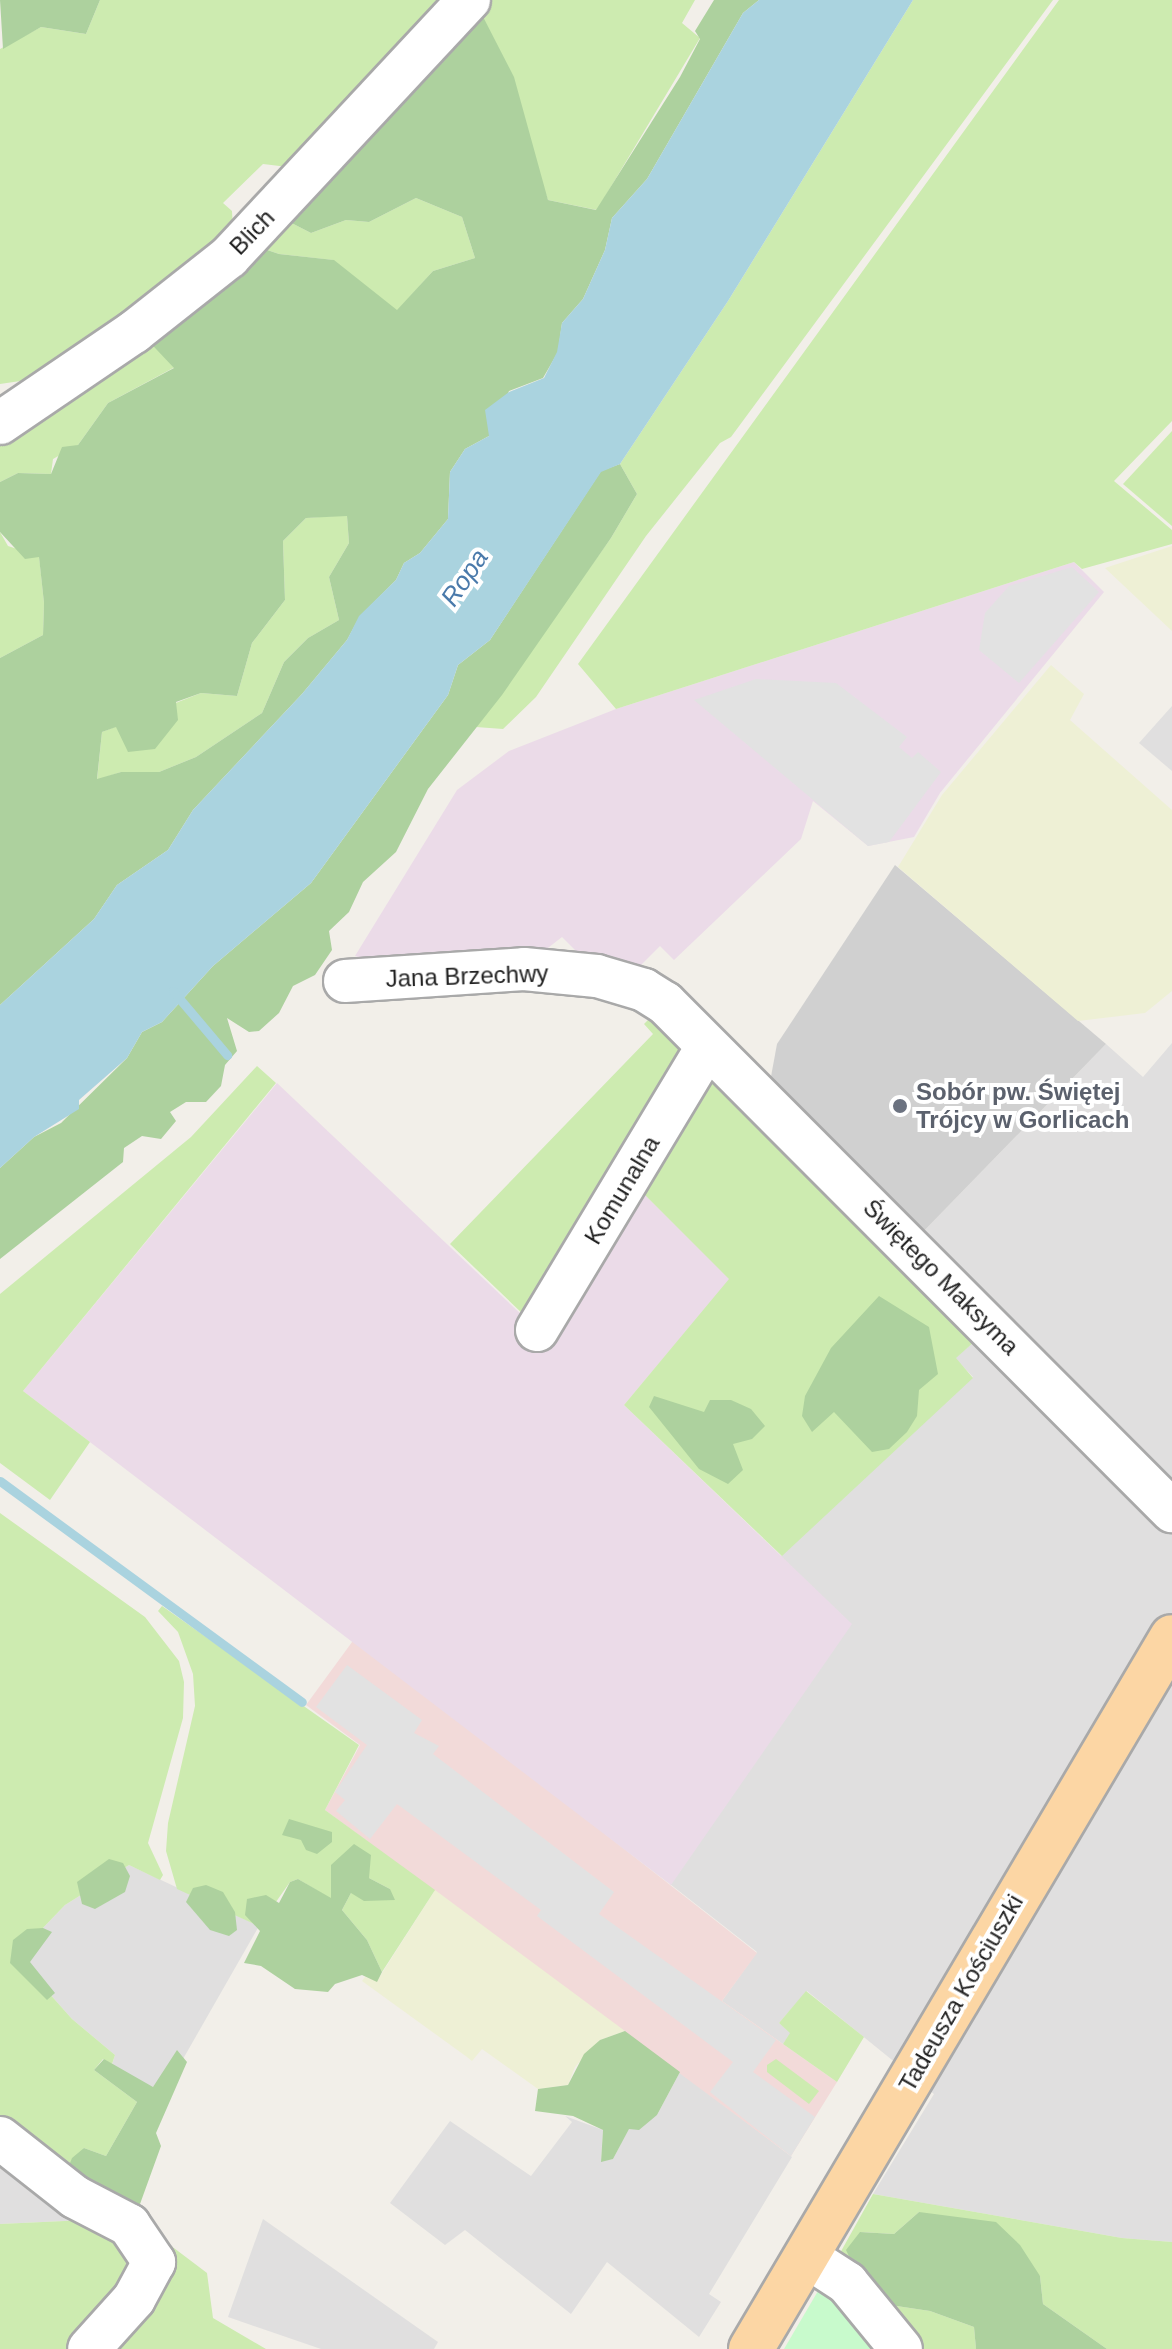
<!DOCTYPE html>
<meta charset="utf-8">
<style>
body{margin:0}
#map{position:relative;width:1172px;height:2349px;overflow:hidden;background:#f2efe9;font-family:Arial,sans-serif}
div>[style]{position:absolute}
.residential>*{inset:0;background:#e0dfdf}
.commercial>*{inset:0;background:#f2dad9}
.industrial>*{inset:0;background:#ebdbe8}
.religious>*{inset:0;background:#d0d0d0}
.farmland>*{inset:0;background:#eef0d5}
.grass>*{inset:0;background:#cdebb0}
.forest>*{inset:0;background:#add19e}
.park>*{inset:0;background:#c8facc}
.parking>*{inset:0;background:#e2e2e2}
.water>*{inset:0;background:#aad3df}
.stream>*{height:9px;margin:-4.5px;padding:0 4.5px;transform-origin:4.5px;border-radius:4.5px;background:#aad3df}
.roads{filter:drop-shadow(2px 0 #a9a9a9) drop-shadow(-2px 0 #a9a9a9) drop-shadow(0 2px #a9a9a9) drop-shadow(0 -2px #a9a9a9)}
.minor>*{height:42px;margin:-21px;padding:0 21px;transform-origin:21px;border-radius:21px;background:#fff}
.major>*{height:44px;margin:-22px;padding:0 22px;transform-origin:22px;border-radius:22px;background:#fcd6a4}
.dots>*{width:22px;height:22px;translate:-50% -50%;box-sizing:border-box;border:4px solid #fff;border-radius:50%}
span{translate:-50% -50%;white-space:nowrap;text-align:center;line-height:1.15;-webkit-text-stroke:8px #fff;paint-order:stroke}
.street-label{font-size:24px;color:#222}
.worship-label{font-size:24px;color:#5b616d;font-weight:700}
.left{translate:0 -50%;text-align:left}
.water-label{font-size:26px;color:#4a7aab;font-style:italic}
</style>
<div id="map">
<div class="residential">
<i style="clip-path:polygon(1172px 706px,1172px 771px,1139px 743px)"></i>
<i style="clip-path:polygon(1172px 1043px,1172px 2242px,1122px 2238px,873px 2194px,934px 2094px,807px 1991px,779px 2023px,791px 2033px,783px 2044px,722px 2001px,757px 1952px,670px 1884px,780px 1557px,973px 1377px,955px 1358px,985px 1333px,920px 1235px,1106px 1044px,1143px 1077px)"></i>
<i style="clip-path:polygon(129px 1865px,259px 1926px,159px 2101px,111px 2068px,115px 2055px,72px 2019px,16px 1956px,65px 1905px)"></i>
<i style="clip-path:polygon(680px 2072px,792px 2157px,709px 2294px,721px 2302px,699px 2337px,607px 2262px,571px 2314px,465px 2230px,445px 2245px,390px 2203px,450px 2121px,531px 2176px,572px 2122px,565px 2116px,603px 2130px,601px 2161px,613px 2159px,629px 2128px,657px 2115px)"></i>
<i style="clip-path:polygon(0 2148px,86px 2220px,0 2224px)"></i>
<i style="clip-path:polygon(263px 2219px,438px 2342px,434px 2349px,321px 2349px,228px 2317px)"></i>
</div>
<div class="commercial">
<i style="clip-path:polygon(355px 1638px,757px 1953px,722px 2001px,837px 2082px,791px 2156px,325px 1810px,360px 1745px,306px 1705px)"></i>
</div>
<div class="industrial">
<i style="clip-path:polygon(1074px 562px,1104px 592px,940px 793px,914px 837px,868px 846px,813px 801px,801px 839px,674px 960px,660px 946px,639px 967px,587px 962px,562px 937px,544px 951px,382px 964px,355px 956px,457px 790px,509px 751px,616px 709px)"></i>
<i style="clip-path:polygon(277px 1083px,544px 1336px,637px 1187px,730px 1279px,624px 1405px,852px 1624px,671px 1885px,23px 1391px)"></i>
</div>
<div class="religious">
<i style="clip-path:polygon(895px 865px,1106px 1044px,920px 1235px,770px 1082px,777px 1044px)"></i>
</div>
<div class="farmland">
<i style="clip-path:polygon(1172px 546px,1172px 631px,1105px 568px)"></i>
<i style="clip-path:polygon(1051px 665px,1084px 694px,1070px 720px,1172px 810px,1172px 991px,1145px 1013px,1078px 1021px,898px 867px,942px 795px)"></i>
<i style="clip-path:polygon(435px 1890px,625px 2031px,600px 2040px,575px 2067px,568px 2085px,538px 2089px,482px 2049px,472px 2061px,467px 2057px,362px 1981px,365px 1977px,377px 1981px)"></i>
</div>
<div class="grass">
<i style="clip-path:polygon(100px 0,443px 0,288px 167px,263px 164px,223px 203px,232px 211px,233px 230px,34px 379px,0 384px,0 49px,41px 27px,86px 34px)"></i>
<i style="clip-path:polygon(484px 0,695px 0,682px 23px,700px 38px,597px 210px,548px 200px,478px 7px)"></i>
<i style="clip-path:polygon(913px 0,1053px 0,731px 437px,720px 443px,646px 536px,536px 697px,503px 729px,476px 727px,611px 538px,637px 494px,620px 464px,728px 301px)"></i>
<i style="clip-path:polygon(1059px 0,1172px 0,1172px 421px,1114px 481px,1172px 530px,1172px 544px,1082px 569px,1074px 562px,616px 709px,578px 664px)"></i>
<i style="clip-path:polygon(416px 198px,462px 217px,475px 258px,433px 271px,397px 311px,333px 260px,279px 254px,250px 244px,276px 215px,311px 233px,346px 220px,369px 222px)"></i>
<i style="clip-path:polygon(140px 332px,175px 367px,108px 403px,78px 445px,53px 459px,51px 474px,18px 473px,0 482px,0 429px)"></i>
<i style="clip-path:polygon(1172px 431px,1172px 526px,1123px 484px)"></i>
<i style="clip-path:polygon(347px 515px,349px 543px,329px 577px,339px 620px,308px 638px,284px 662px,262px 713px,196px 757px,159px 772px,121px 772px,97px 780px,102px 732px,201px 693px,237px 696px,252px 643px,285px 600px,283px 541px,306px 518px)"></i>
<i style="clip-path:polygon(0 532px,8px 546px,39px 556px,44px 603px,43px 635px,0 658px)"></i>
<i style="clip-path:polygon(654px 1014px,683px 1049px,525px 1316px,450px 1244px,653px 1034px,644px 1024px)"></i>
<i style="clip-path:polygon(257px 1066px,276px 1083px,23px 1391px,90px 1442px,50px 1500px,0 1463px,0 1294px,191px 1137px)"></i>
<i style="clip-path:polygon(712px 1083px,731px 1093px,983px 1334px,956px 1358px,973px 1378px,782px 1556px,624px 1405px,729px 1279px,637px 1187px,696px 1085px)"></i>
<i style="clip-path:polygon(0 1513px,145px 1617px,179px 1661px,184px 1682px,183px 1718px,148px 1843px,163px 1875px,160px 1880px,129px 1865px,65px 1905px,16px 1956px,72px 2019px,115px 2055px,112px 2064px,103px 2059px,94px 2070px,137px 2102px,106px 2156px,84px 2148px,63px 2181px,0 2131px)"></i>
<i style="clip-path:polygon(162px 1606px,359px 1745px,325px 1810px,435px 1890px,382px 1972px,367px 1940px,342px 1910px,351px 1893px,390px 1889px,369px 1878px,331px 1865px,331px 1899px,298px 1879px,290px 1882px,259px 1926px,177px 1889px,166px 1851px,168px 1823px,195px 1706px,193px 1674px,178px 1632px,158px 1611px)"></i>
<i style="clip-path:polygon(806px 1991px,864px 2037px,837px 2082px,783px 2044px,790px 2033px,779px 2023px)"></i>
<i style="clip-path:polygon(776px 2059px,819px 2091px,809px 2104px,767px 2072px,767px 2065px)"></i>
<i style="clip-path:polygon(873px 2194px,1122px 2238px,1172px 2242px,1172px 2349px,1107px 2349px,1043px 2304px,1040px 2276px,919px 2212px,894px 2234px,860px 2232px,873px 2280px,890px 2305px,930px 2311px,974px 2327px,976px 2349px,907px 2349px,835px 2262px)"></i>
<i style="clip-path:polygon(86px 2220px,138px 2252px,79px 2349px,0 2349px,0 2224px)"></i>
<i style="clip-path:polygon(162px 2239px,207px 2273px,213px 2318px,266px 2349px,97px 2349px)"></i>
</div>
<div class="forest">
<i style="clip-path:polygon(0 0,100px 0,86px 34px,41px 27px,3px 49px)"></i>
<i style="clip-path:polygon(evenodd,714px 0,759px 0,743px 13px,647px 179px,612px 218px,605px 250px,583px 299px,562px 323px,558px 352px,543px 378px,509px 391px,489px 436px,465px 449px,450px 472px,448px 519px,420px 553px,404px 563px,396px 580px,360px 616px,347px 640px,302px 694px,193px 810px,168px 850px,117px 885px,94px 919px,0 1005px,0 658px,43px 635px,44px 603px,39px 557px,25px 559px,0 532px,0 482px,18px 473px,51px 474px,62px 447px,78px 445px,108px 403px,174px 368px,140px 332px,250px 244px,279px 254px,334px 260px,397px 310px,433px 271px,475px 258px,462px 217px,416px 198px,369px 222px,346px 220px,311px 233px,276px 215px,478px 7px,514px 77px,548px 200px,596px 210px,680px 77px,700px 39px,695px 31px,714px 0,347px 516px,349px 543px,329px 577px,339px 620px,308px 638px,284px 662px,262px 713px,196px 757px,159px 772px,121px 772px,97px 779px,102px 732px,116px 727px,128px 752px,155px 749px,178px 720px,176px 702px,201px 693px,237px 696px,252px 643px,285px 600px,283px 541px,306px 518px,347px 516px)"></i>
<i style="clip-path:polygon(620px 464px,637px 494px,611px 538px,502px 695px,428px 789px,396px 852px,363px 882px,349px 912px,329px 931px,332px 950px,315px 975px,293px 986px,279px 1013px,259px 1031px,249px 1032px,227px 1018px,237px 1051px,225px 1065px,221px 1086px,206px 1102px,186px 1102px,170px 1112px,176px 1121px,161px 1139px,142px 1136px,124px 1148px,123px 1162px,0 1259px,0 1168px,34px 1137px,61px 1123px,127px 1058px,142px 1032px,162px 1022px,213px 966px,311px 883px,448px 695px,458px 665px,490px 640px,601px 471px)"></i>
<i style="clip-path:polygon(879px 1296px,929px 1327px,938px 1374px,919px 1390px,917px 1416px,907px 1432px,889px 1449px,872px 1452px,834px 1412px,812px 1432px,802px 1416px,805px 1396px,831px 1348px)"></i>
<i style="clip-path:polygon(654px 1396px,704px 1412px,710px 1400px,731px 1400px,751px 1409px,765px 1426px,752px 1439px,733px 1444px,743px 1470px,728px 1484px,699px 1469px,649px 1407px)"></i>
<i style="clip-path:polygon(289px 1819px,332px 1832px,332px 1842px,317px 1854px,306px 1850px,301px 1840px,282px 1835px)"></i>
<i style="clip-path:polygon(354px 1844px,371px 1855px,369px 1878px,390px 1889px,395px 1900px,364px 1901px,351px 1893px,342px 1910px,367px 1940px,382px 1972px,377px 1982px,362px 1975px,335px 1984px,328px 1992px,295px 1989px,261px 1966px,244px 1963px,260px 1931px,245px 1915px,247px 1899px,266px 1895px,279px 1903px,290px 1882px,298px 1879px,331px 1898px,331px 1865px)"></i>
<i style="clip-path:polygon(109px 1859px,123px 1863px,130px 1876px,125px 1892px,95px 1909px,82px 1904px,77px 1882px)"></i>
<i style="clip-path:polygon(206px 1885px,223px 1892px,235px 1912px,237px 1930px,229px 1936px,210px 1930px,186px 1902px,193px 1888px)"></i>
<i style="clip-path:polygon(43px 1928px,52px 1932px,30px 1962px,55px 1993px,47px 2000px,10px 1963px,13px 1940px,27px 1929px)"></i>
<i style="clip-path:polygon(625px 2031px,680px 2072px,657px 2115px,639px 2130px,629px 2129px,613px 2159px,601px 2162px,603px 2130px,573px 2116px,535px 2111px,538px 2089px,568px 2085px,584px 2054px,600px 2040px)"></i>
<i style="clip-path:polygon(177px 2050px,187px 2062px,156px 2133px,161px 2146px,140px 2204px,126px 2214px,63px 2181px,72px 2158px,84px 2148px,106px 2156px,137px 2102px,94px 2070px,104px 2059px,153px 2087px)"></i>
<i style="clip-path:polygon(919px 2212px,996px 2222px,1020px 2245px,1040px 2276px,1043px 2304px,1107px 2349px,976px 2349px,974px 2327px,930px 2311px,890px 2305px,873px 2280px,858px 2275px,846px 2250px,860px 2232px,894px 2234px)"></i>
</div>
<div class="park">
<i style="clip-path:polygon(818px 2291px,839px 2299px,880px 2349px,784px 2349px)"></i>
</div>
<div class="parking">
<i style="clip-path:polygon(1072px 567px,1099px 592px,1019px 683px,979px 650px,985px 613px,1009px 586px)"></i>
<i style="clip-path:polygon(756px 679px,836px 683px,907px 737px,899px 747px,912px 758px,918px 752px,941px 772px,889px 842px,868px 846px,694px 700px)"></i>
<i style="clip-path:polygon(347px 1665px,422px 1720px,414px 1733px,439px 1746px,433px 1754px,614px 1892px,599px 1914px,776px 2040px,753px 2072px,815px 2117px,791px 2156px,710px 2092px,733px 2062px,537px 1916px,541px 1910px,397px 1804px,370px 1839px,336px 1811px,345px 1800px,335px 1792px,367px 1745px,316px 1707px)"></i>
</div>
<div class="water">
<i style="clip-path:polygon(759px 0,913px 0,728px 301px,620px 464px,601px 472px,490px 640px,458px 665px,448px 695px,311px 883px,213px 966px,162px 1022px,142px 1032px,127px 1058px,79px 1100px,79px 1109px,34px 1137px,0 1168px,0 1005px,94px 919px,117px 885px,168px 850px,193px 810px,302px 694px,347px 640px,359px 616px,396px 580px,404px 563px,420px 553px,448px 519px,450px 472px,465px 449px,489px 436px,485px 410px,509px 392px,544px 378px,557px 352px,562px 323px,583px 299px,605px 250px,612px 218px,647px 179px,743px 13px)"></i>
</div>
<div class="stream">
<i style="left:173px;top:991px;width:84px;rotate:49.8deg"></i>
<i style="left:0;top:1481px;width:374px;rotate:36.2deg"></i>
</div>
<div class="roads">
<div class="minor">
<i style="left:0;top:423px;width:162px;rotate:-34.2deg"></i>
<i style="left:134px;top:332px;width:121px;rotate:-38.3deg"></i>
<i style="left:229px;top:257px;width:352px;rotate:-47deg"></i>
<i style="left:345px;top:981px;width:179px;rotate:-3.8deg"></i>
<i style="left:524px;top:969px;width:73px;rotate:5.5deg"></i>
<i style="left:597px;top:976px;width:49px;rotate:16.6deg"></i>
<i style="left:644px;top:990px;width:25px;rotate:32deg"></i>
<i style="left:665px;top:1003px;width:718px;rotate:45.06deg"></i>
<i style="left:537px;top:1330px;width:327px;rotate:-59deg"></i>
<i style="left:0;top:2138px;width:95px;rotate:38.2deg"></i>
<i style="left:75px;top:2197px;width:61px;rotate:27.4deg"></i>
<i style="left:129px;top:2225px;width:45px;rotate:56deg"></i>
<i style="left:154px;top:2262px;width:42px;rotate:118.4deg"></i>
<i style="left:134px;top:2299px;width:67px;rotate:132deg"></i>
<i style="left:807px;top:2257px;width:48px;rotate:33deg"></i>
<i style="left:847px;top:2283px;width:85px;rotate:50.7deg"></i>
</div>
<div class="major">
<i style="left:751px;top:2349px;width:827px;rotate:-59.4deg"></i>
</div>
</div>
<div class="dots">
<i style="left:900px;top:1106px;background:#6b7280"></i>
</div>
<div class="street-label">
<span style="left:252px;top:232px;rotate:-46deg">Blich</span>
<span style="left:467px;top:976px;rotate:-2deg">Jana Brzechwy</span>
<span style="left:622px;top:1190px;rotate:-59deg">Komunalna</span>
<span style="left:941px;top:1277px;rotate:45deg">Świętego Maksyma</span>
<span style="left:961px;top:1993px;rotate:-60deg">Tadeusza Kościuszki</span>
</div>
<div class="worship-label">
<span class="left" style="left:916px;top:1106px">Sobór pw. Świętej<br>Trójcy w Gorlicach</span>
</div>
<div class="water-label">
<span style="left:465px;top:578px;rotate:-56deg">Ropa</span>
</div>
</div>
